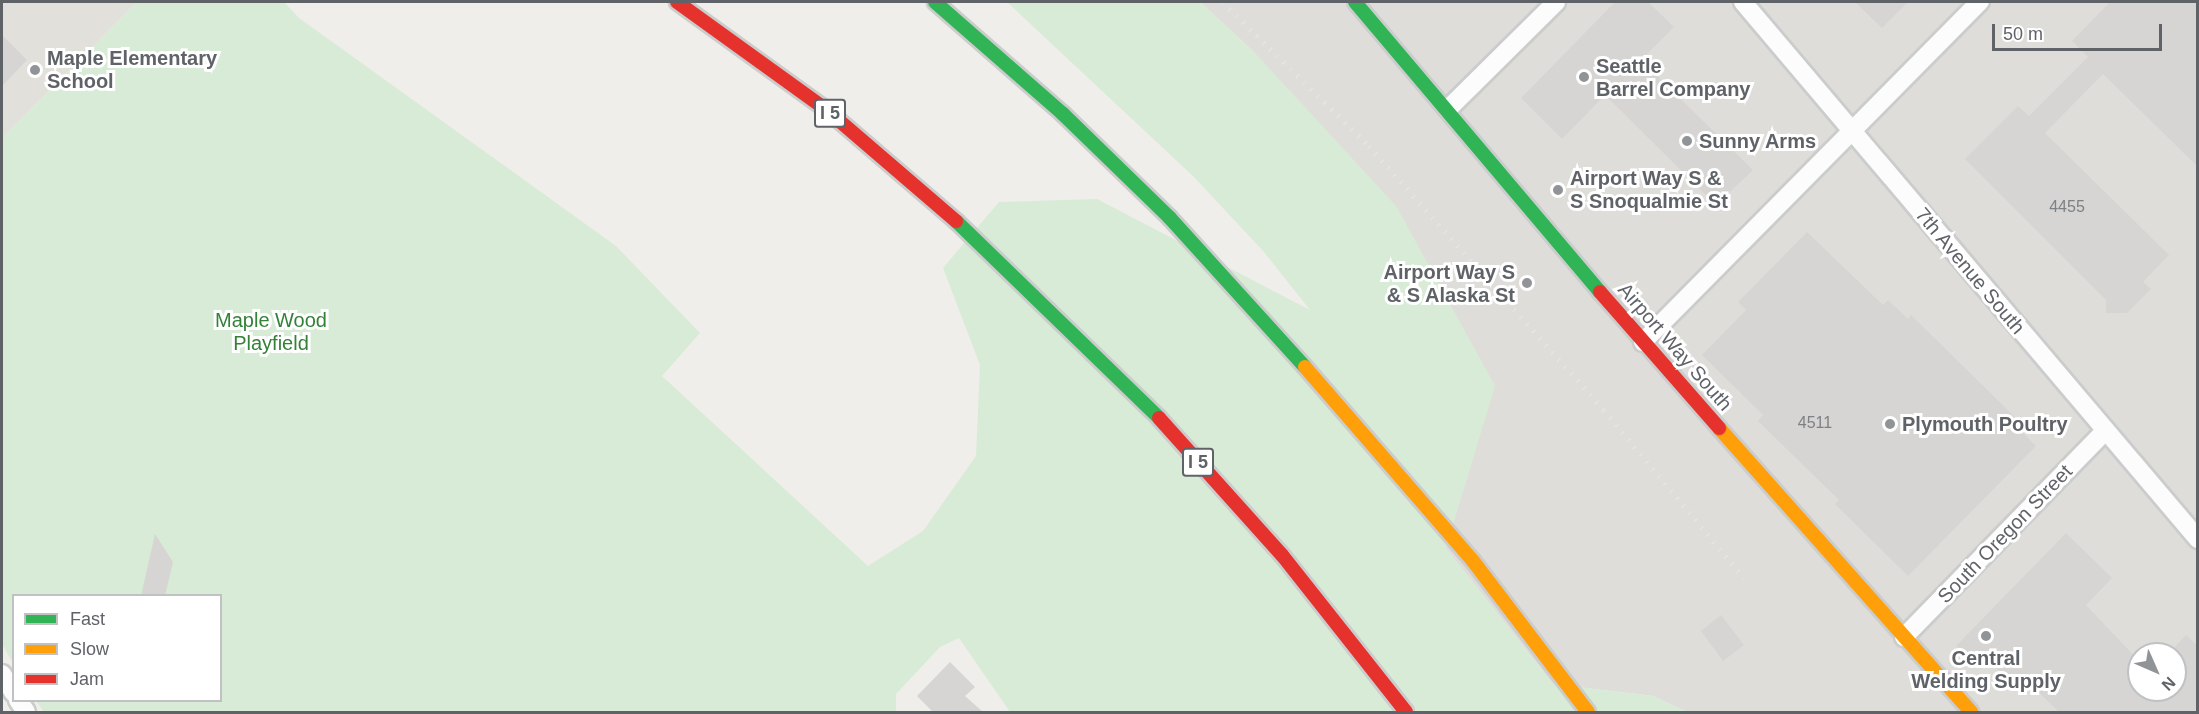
<!DOCTYPE html>
<style>
body{margin:0}
#map{position:relative;width:2199px;height:714px;overflow:hidden;background:#efeeea;font-family:Helvetica,sans-serif}
div>[style]{position:absolute}
.industrial>*{inset:0;background:#dfddda}
.education>*{inset:0;background:#e2e0da}
.green>*{inset:0;background:#d8ebd6}
.building>*{inset:0;background:#d6d5d3}
.roads{filter:drop-shadow(2px 0 #cbcccc) drop-shadow(-2px 0 #cbcccc) drop-shadow(0 2px #cbcccc) drop-shadow(0 -2px #cbcccc)}
.street>*{height:18px;margin:-9px;padding:0 9px;transform-origin:9px;border-radius:9px;background:#fdfcfc}
.fast>*{height:14px;margin:-7px;padding:0 7px;transform-origin:7px;border-radius:7px;background:#30b455}
.slow>*{height:14px;margin:-7px;padding:0 7px;transform-origin:7px;border-radius:7px;background:#ff9f0a}
.jam>*{height:14px;margin:-7px;padding:0 7px;transform-origin:7px;border-radius:7px;background:#e5322d}
.rail>*{height:4.5px;margin-top:-2.25px;transform-origin:0;background:repeating-linear-gradient(90deg,#e4e4e4 0 1.5px,transparent 0 9.5px)}
.dots>*{width:16px;height:16px;translate:-50% -50%;box-sizing:border-box;border:3px solid #fff;border-radius:50%}
span{translate:-50% -50%;white-space:nowrap;text-align:center;line-height:1.15;-webkit-text-stroke:6px #fff;paint-order:stroke}
.number-label{font-size:16px;color:#7e8184}
.number-label span{-webkit-text-stroke-width:0}
.shield-label span{padding:2px 4px;background:#fff;border:2px solid;border-radius:4px;-webkit-text-stroke-width:0}
.shield-label{font-size:18px;color:#5f6368;font-weight:700}
.poi-label{font-size:20px;color:#5f6368;font-weight:700}
.left{translate:0 -50%;text-align:left}
.right{translate:-100% -50%;text-align:right}
.street-label{font-size:20px;color:#5f6368}
.park-label{font-size:20px;color:#348238}
.frame{position:absolute;inset:0;border:3px solid #5f6368;pointer-events:none}
.legend{position:absolute;left:12px;top:594px;width:210px;height:108px;box-sizing:border-box;background:#fff;border:2px solid #bfc1c3;margin:0;padding:8px 10px;list-style:none;font-size:18px;color:#5f6368}
.legend li{display:flex;align-items:center;gap:12px;height:30px}
.legend b{width:30px;border:2px solid #bfc1c3}
.north{position:absolute;left:2127px;top:642px;width:60px;height:60px;box-sizing:border-box;background:#fff;border:2px solid #bfc1c3;border-radius:50%;rotate:135deg;font-size:16px;font-weight:700;line-height:24px;text-align:center;color:#5f6368}
.north::after{content:'';display:block;margin:auto;width:21px;height:27px;background:#919496;clip-path:polygon(50% 0,100% 100%,50% 72%,0 100%)}
.scale{position:absolute;left:1992px;top:24px;width:170px;height:27px;box-sizing:border-box;border:3px solid #5f6368;border-top:0;padding-left:8px;font-size:18px;line-height:21px;white-space:nowrap;color:#5f6368;-webkit-text-stroke:4px #fff;paint-order:stroke}
</style>
<div id="map">
<div class="industrial">
<i style="clip-path:polygon(evenodd,1200px 2px,2197px 2px,2197px 712px,1687px 712px,1653px 696px,1553px 684px,1445px 547px,1254px 52px,1200px 2px,2139px 654px,2175px 654px,2175px 690px,2139px 690px,2139px 654px)"></i>
</div>
<div class="education">
<i style="clip-path:polygon(2px 2px,137px 2px,2px 138px)"></i>
</div>
<div class="green">
<i style="clip-path:polygon(137px 2px,284px 2px,299px 18px,616px 246px,700px 333px,662px 376px,868px 566px,923px 531px,976px 456px,980px 365px,943px 268px,999px 202px,1097px 199px,1310px 310px,1264px 252px,1194px 177px,1007px 2px,1200px 2px,1254px 52px,1396px 206px,1495px 386px,1446px 548px,1553px 684px,1653px 696px,1687px 712px,1010px 712px,959px 638px,940px 647px,896px 694px,896px 712px,44px 712px,36px 701px,220px 700px,220px 596px,14px 596px,13px 663px,2px 644px,2px 138px)"></i>
</div>
<div class="building">
<i style="clip-path:polygon(1615px 2px,1648px 2px,1674px 27px,1641px 60px,1753px 170px,1716px 205px,1605px 95px,1562px 139px,1521px 98px)"></i>
<i style="clip-path:polygon(1855px 2px,1908px 2px,1882px 28px)"></i>
<i style="clip-path:polygon(2110px 2px,2198px 2px,2198px 167px,2103px 74px,2045px 133px,2169px 255px,2143px 282px,2151px 289px,2127px 313px,2106px 313px,2106px 300px,1965px 159px,2018px 106px,2029px 116px,2088px 57px,2072px 41px)"></i>
<i style="clip-path:polygon(2px 35px,27px 60px,2px 86px)"></i>
<i style="clip-path:polygon(1807px 232px,1883px 305px,1888px 300px,1908px 319px,1911px 315px,2020px 422px,2016px 426px,2036px 446px,1908px 576px,1835px 504px,1839px 500px,1758px 421px,1763px 415px,1702px 355px,1746px 310px,1738px 302px)"></i>
<i style="clip-path:polygon(2066px 533px,2112px 578px,2086px 605px,2139px 661px,2139px 690px,2175px 690px,2175px 647px,2186px 635px,2198px 646px,2198px 712px,2059px 712px,2025px 679px,2016px 687px,1989px 661px,1980px 669px,1956px 646px)"></i>
<i style="clip-path:polygon(155px 534px,173px 562px,165px 596px,141px 596px)"></i>
<i style="clip-path:polygon(1721px 615px,1744px 645px,1723px 661px,1701px 631px)"></i>
<i style="clip-path:polygon(950px 662px,975px 687px,965px 696px,983px 712px,933px 712px,917px 696px)"></i>
</div>
<div class="roads">
<div class="street">
<i style="left:1743px;top:2px;width:704px;rotate:49.73deg"></i>
<i style="left:1448px;top:109px;width:152px;rotate:-44.7deg"></i>
<i style="left:1643px;top:342px;width:479px;rotate:-45.3deg"></i>
<i style="left:1904px;top:637px;width:288px;rotate:-45.7deg"></i>
<i style="left:2px;top:674px;width:22px;rotate:58deg"></i>
<i style="left:18px;top:700px;width:14px;rotate:56deg"></i>
</div>
<div class="fast">
<i style="left:935px;top:2px;width:170px;rotate:41.2deg"></i>
<i style="left:1063px;top:114px;width:148px;rotate:44.2deg"></i>
<i style="left:1169px;top:217px;width:202px;rotate:47.8deg"></i>
<i style="left:1355px;top:2px;width:380px;rotate:49.8deg"></i>
<i style="left:956px;top:221px;width:283px;rotate:44.1deg"></i>
</div>
<div class="slow">
<i style="left:1305px;top:367px;width:257px;rotate:49.1deg"></i>
<i style="left:1473px;top:561px;width:190px;rotate:52.7deg"></i>
<i style="left:1719px;top:428px;width:380px;rotate:48.4deg"></i>
</div>
<div class="jam">
<i style="left:677px;top:2px;width:186px;rotate:35.8deg"></i>
<i style="left:828px;top:111px;width:169px;rotate:40.7deg"></i>
<i style="left:1600px;top:292px;width:181px;rotate:48.8deg"></i>
<i style="left:1159px;top:418px;width:184px;rotate:48.1deg"></i>
<i style="left:1282px;top:555px;width:200px;rotate:51.7deg"></i>
</div>
</div>
<div class="rail">
<i style="left:1223px;top:2px;width:205px;rotate:44.6deg"></i>
<i style="left:1369px;top:146px;width:353px;rotate:48.3deg"></i>
<i style="left:1604px;top:410px;width:219px;rotate:50.2deg"></i>
</div>
<div class="dots">
<i style="left:35px;top:70px;background:#919496"></i>
<i style="left:1584px;top:77px;background:#919496"></i>
<i style="left:1687px;top:141px;background:#919496"></i>
<i style="left:1558px;top:190px;background:#919496"></i>
<i style="left:1527px;top:283px;background:#919496"></i>
<i style="left:1890px;top:424px;background:#919496"></i>
<i style="left:1986px;top:636px;background:#919496"></i>
</div>
<div class="number-label">
<span style="left:2067px;top:207px">4455</span>
<span style="left:1815px;top:423px">4511</span>
</div>
<div class="shield-label">
<span style="left:830px;top:113px">I 5</span>
<span style="left:1198px;top:462px">I 5</span>
</div>
<div class="poi-label">
<span class="left" style="left:47px;top:70px">Maple Elementary<br>School</span>
<span class="left" style="left:1596px;top:78px">Seattle<br>Barrel Company</span>
<span class="left" style="left:1699px;top:141px">Sunny Arms</span>
<span class="left" style="left:1570px;top:190px">Airport Way S &amp;<br>S Snoqualmie St</span>
<span class="right" style="left:1515px;top:284px">Airport Way S<br>&amp; S Alaska St</span>
<span class="left" style="left:1902px;top:424px">Plymouth Poultry</span>
<span style="left:1986px;top:670px">Central<br>Welding Supply</span>
</div>
<div class="street-label">
<span style="left:1970px;top:271px;rotate:50deg">7th Avenue South</span>
<span style="left:1675px;top:347px;rotate:49deg">Airport Way South</span>
<span style="left:2005px;top:534px;rotate:-46deg">South Oregon Street</span>
</div>
<div class="park-label">
<span style="left:271px;top:332px">Maple Wood<br>Playfield</span>
</div>
<div class="frame"></div>
<ul class="legend">
<li><b style="height:8px;background:#30b455"></b>Fast</li>
<li><b style="height:8px;background:#ff9f0a"></b>Slow</li>
<li><b style="height:8px;background:#e5322d"></b>Jam</li>
</ul>
<div class="north">N</div>
<div class="scale">50 m</div>
</div>
